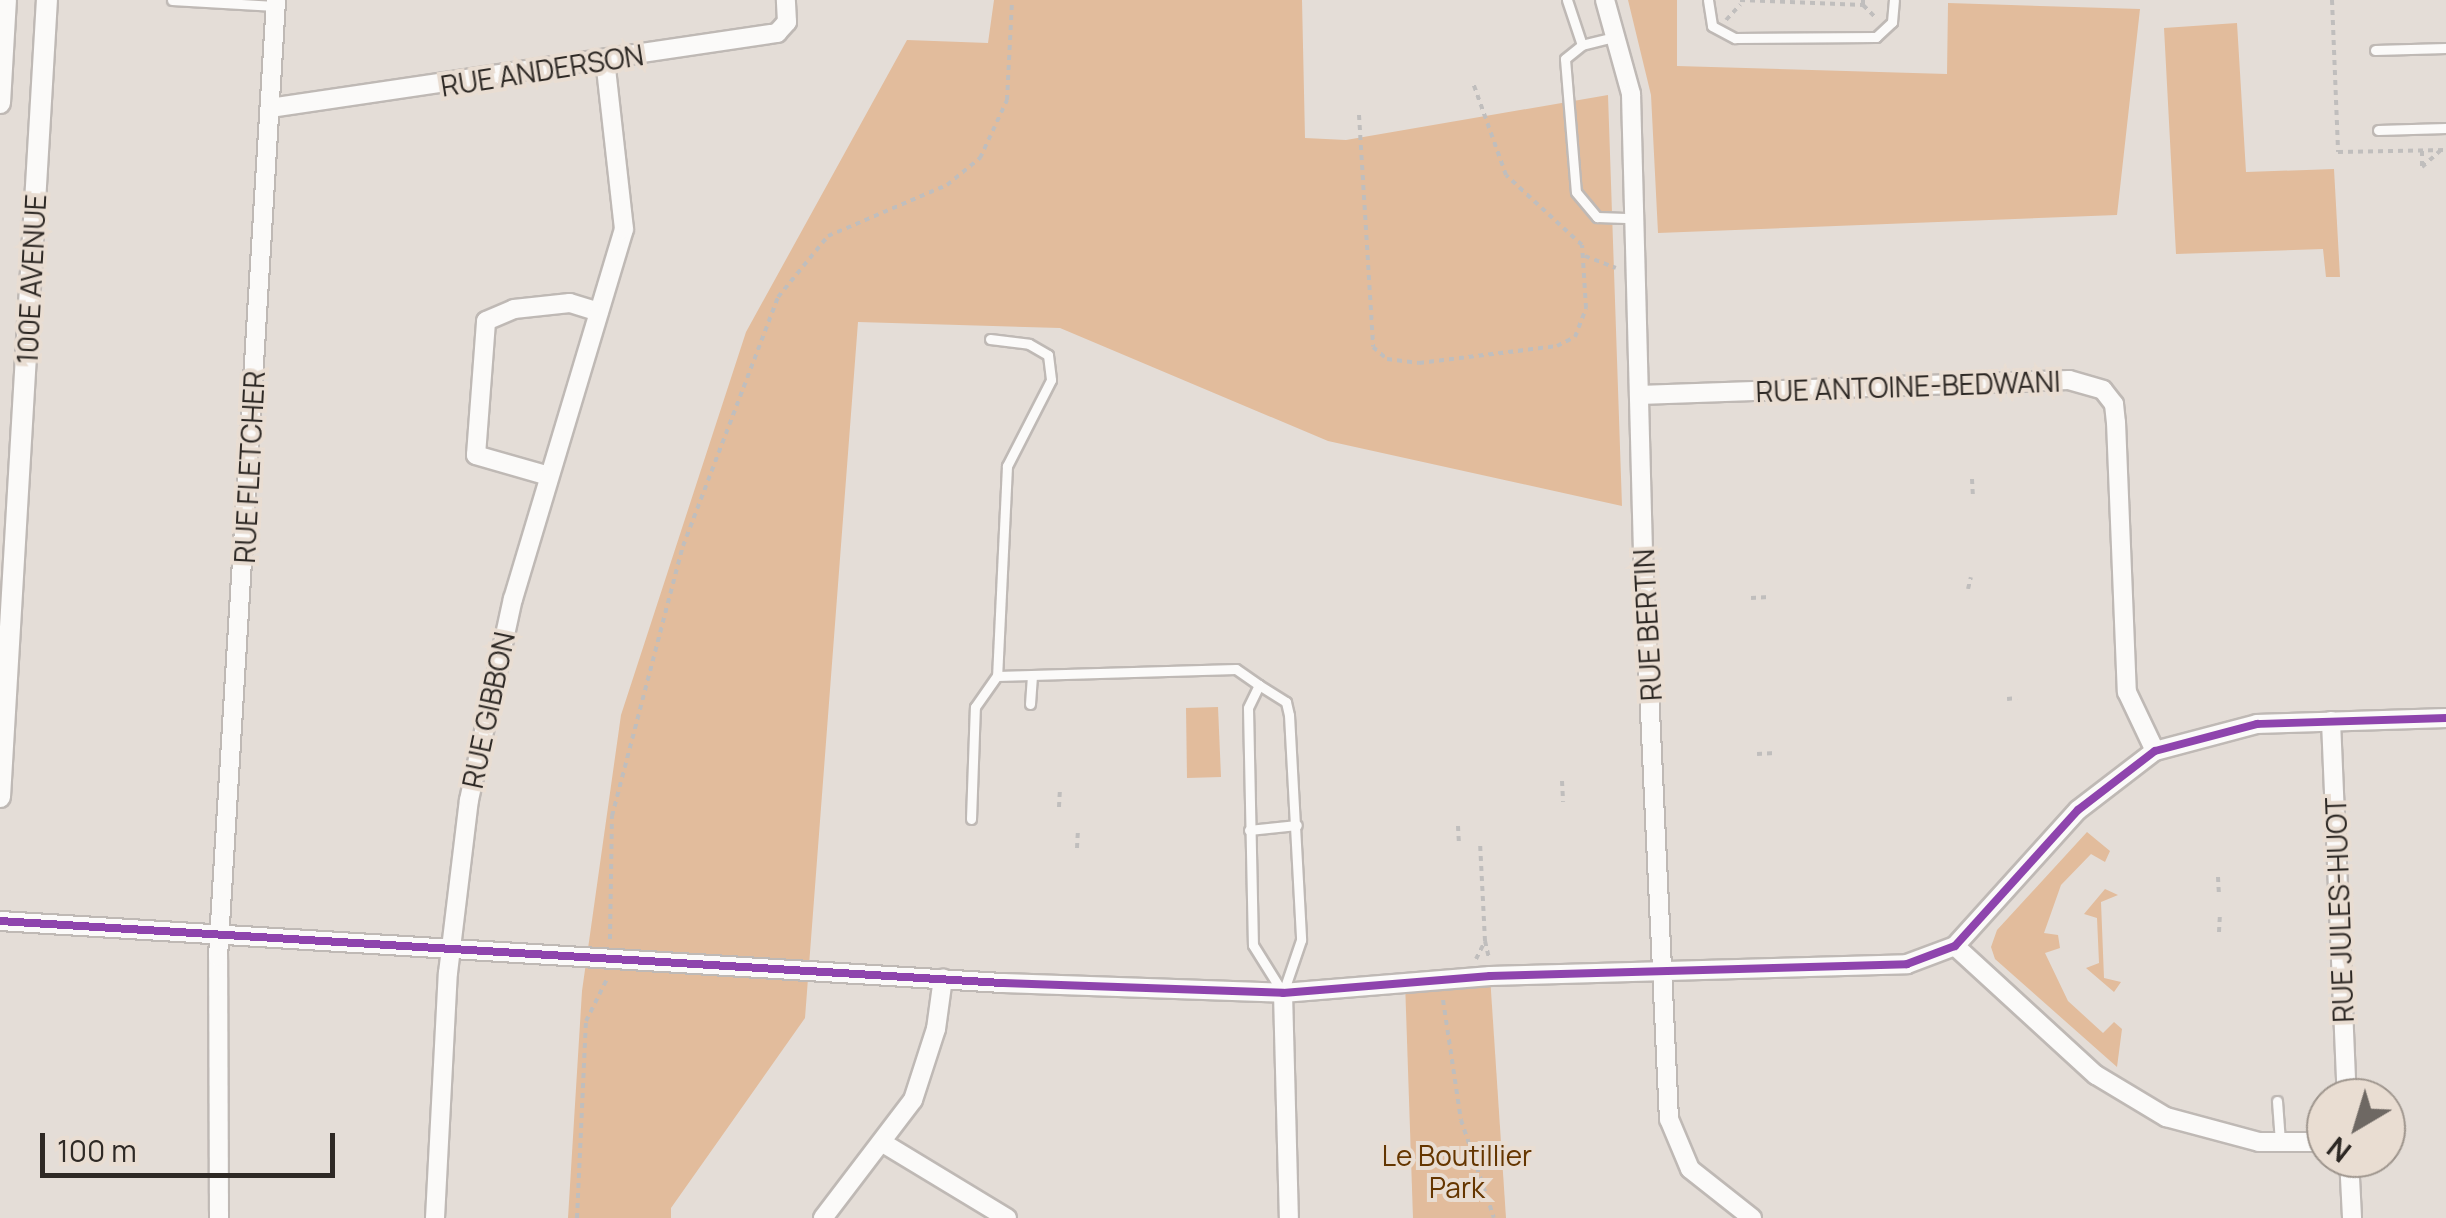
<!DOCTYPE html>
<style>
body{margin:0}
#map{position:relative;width:2446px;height:1218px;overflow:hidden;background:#e4ddd7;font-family:Manrope,sans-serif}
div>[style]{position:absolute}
.green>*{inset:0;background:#e2bc9c}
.path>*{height:4px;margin-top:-2px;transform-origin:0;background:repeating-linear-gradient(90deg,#c0bebd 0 5px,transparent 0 10px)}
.roads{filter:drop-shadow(2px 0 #bfb9b5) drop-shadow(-2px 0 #bfb9b5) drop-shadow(0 2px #bfb9b5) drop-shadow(0 -2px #bfb9b5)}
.service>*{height:9px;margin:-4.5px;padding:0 4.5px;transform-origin:4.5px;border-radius:4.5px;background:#fbfaf9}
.minor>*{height:18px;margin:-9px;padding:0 9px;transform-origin:9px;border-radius:9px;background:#fbfaf9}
.tertiary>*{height:20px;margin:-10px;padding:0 10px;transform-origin:10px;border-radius:10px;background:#fbfaf9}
.bus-1>*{height:8px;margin:-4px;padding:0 4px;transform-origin:4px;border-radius:4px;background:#8e44ad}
span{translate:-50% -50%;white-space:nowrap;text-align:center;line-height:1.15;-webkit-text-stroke:8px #e9ddd2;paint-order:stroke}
.street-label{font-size:28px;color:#2e2925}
.park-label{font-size:28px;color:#653600}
.north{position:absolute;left:2306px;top:1078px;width:100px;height:100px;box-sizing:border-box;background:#e9ddd2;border:2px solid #9e958d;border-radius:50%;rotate:218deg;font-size:28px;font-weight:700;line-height:40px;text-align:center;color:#2e2925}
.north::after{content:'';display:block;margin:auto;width:35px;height:45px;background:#6e6863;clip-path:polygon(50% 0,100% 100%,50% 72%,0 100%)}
.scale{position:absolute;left:40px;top:1133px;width:295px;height:45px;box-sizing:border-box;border:5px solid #2e2925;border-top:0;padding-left:12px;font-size:30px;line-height:35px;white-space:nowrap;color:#2e2925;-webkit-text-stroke:8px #e9ddd2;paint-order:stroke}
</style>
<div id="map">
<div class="green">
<i style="clip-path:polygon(994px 0,1302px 0,1305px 138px,1346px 140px,1608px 95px,1622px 506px,1328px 441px,1060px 328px,858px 322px,805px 1018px,671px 1208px,671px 1218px,568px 1218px,582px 991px,621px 715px,746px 332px,907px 40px,988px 43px)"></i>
<i style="clip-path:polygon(1628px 0,1677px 0,1677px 66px,1947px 74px,1948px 3px,2140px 9px,2117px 215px,1658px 233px,1651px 95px)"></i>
<i style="clip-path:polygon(2237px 23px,2246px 172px,2334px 169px,2340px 277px,2326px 277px,2323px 249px,2176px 254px,2164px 28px)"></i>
<i style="clip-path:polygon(1218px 707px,1221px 777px,1187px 778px,1186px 708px)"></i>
<i style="clip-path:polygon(2087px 832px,2110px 851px,2105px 862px,2091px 854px,2061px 885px,2044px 933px,2058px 935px,2060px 948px,2045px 953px,2068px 1001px,2103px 1033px,2114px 1022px,2122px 1029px,2117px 1067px,1995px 959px,1991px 947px,1997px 930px)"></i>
<i style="clip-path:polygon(2105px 889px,2118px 895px,2101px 902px,2104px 978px,2121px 982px,2114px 992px,2086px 968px,2099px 963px,2097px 918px,2084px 914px)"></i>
<i style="clip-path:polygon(1490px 976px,1506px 1218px,1413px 1218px,1405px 981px)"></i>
</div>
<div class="path">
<i style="left:1740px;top:0;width:123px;rotate:2.3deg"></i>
<i style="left:1863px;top:5px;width:5px;rotate:-90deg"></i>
<i style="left:2332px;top:0;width:152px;rotate:87.7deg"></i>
<i style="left:2338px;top:152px;width:108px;rotate:-1.1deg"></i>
<i style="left:1863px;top:5px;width:20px;rotate:45deg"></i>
<i style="left:1726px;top:20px;width:21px;rotate:-47deg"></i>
<i style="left:1359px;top:115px;width:232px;rotate:86.5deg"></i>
<i style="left:1373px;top:347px;width:18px;rotate:41deg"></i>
<i style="left:1387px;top:359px;width:32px;rotate:7deg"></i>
<i style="left:1419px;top:363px;width:139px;rotate:-7deg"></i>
<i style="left:1557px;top:346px;width:20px;rotate:-27deg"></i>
<i style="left:1575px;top:337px;width:31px;rotate:-69deg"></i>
<i style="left:1586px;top:308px;width:63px;rotate:-93.6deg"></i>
<i style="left:1582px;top:245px;width:103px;rotate:-137.4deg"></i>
<i style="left:1506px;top:175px;width:98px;rotate:-109.7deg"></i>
<i style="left:2422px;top:151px;width:16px;rotate:90deg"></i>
<i style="left:2422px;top:167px;width:24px;rotate:-42deg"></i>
<i style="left:1585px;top:256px;width:33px;rotate:21deg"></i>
<i style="left:1972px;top:479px;width:17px;rotate:87deg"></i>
<i style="left:1968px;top:589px;width:12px;rotate:-76deg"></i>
<i style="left:1751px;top:598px;width:18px;rotate:-3deg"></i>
<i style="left:2007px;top:699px;width:10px;rotate:-6deg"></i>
<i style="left:1757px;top:754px;width:18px;rotate:-3deg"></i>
<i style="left:1562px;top:781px;width:21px;rotate:87deg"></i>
<i style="left:1059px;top:807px;width:18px;rotate:-87deg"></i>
<i style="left:1458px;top:826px;width:18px;rotate:87deg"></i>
<i style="left:1077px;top:848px;width:18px;rotate:-87deg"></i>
<i style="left:2218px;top:877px;width:19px;rotate:87deg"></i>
<i style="left:2219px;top:932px;width:19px;rotate:-87deg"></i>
<i style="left:610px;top:939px;width:123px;rotate:-89.1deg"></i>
<i style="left:612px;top:816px;width:279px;rotate:-75.3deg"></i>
<i style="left:683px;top:546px;width:267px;rotate:-69.1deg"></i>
<i style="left:778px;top:297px;width:79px;rotate:-50.7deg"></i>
<i style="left:828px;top:236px;width:129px;rotate:-23.2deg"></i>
<i style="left:947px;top:185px;width:43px;rotate:-39.3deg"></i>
<i style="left:980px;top:158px;width:64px;rotate:-65deg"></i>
<i style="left:1007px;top:100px;width:100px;rotate:-87.1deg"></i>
<i style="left:1485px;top:941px;width:18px;rotate:77deg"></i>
<i style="left:1476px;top:959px;width:20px;rotate:-63deg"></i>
<i style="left:1485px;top:941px;width:98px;rotate:-92.9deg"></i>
<i style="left:1443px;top:1000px;width:121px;rotate:81.5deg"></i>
<i style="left:1461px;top:1120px;width:103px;rotate:71.4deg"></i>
<i style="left:577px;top:1218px;width:197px;rotate:-87.4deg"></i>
<i style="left:586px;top:1021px;width:47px;rotate:-63.4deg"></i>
</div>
<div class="roads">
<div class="service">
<i style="left:172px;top:0;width:103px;rotate:3.3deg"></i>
<i style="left:1567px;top:0;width:47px;rotate:71.6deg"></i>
<i style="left:1708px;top:0;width:26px;rotate:81deg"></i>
<i style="left:1712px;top:26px;width:26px;rotate:28deg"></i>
<i style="left:1735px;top:38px;width:141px;rotate:-0.4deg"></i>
<i style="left:1876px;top:37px;width:22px;rotate:-43deg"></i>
<i style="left:1892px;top:22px;width:22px;rotate:-85deg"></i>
<i style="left:1614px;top:37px;width:33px;rotate:166deg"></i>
<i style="left:1582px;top:45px;width:22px;rotate:141deg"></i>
<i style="left:1565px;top:59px;width:133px;rotate:85.3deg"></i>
<i style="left:1576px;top:192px;width:33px;rotate:50deg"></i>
<i style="left:1597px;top:217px;width:36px;rotate:2deg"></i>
<i style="left:2375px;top:50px;width:71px;rotate:-1.6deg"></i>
<i style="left:2378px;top:130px;width:68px;rotate:-1.7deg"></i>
<i style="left:990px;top:339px;width:39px;rotate:7deg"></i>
<i style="left:1029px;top:344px;width:22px;rotate:30deg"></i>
<i style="left:1048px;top:355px;width:25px;rotate:83deg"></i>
<i style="left:1051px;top:380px;width:97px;rotate:117.1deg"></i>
<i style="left:1007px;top:466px;width:210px;rotate:92.7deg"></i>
<i style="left:997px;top:676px;width:239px;rotate:-1.7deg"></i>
<i style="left:1236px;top:669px;width:28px;rotate:35deg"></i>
<i style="left:1259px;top:685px;width:25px;rotate:116deg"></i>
<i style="left:1248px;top:708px;width:237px;rotate:88.8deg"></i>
<i style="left:1253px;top:945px;width:53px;rotate:58.1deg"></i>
<i style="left:1259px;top:685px;width:32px;rotate:32deg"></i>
<i style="left:1286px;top:702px;width:13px;rotate:77deg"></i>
<i style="left:1289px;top:715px;width:225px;rotate:86.9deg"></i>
<i style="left:1301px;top:940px;width:56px;rotate:108.8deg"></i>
<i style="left:1030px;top:704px;width:29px;rotate:-86deg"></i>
<i style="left:971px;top:819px;width:112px;rotate:-88deg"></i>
<i style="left:975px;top:707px;width:38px;rotate:-55deg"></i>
<i style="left:1249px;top:830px;width:48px;rotate:-5.9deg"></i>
<i style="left:2277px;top:1101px;width:41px;rotate:85.8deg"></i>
</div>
<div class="minor">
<i style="left:1605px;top:0;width:98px;rotate:74.5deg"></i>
<i style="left:1631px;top:94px;width:466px;rotate:88.5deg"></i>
<i style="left:1643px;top:560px;width:560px;rotate:87.34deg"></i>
<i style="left:1669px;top:1119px;width:54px;rotate:67.2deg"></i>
<i style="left:1690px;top:1169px;width:79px;rotate:38.3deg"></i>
<i style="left:270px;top:108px;width:513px;rotate:-8.41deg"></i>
<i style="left:777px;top:33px;width:15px;rotate:-48deg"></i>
<i style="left:787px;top:22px;width:22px;rotate:-93deg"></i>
<i style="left:1639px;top:395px;width:430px;rotate:-2deg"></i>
<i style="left:2069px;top:380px;width:35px;rotate:16deg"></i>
<i style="left:2103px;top:390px;width:18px;rotate:52deg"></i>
<i style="left:2114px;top:404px;width:18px;rotate:84deg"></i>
<i style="left:2116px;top:422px;width:270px;rotate:87.7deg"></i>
<i style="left:2127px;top:692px;width:65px;rotate:64.6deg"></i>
<i style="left:549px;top:476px;width:76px;rotate:-164deg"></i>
<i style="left:476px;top:455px;width:134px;rotate:-85.7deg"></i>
<i style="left:486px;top:321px;width:30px;rotate:-23deg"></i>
<i style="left:514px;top:309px;width:56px;rotate:-6.1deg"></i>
<i style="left:570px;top:303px;width:30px;rotate:17deg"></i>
<i style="left:2331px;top:721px;width:377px;rotate:87.6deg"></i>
<i style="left:0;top:921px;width:1005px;rotate:3.54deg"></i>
<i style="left:1003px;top:983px;width:280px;rotate:2deg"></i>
<i style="left:1283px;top:993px;width:208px;rotate:-4.7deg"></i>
<i style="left:1490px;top:976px;width:417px;rotate:-1.6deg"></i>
<i style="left:1907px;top:964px;width:51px;rotate:-20.6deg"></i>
<i style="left:1955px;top:946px;width:183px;rotate:-47.9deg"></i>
<i style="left:2078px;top:810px;width:97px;rotate:-37.5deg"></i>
<i style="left:2155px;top:751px;width:106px;rotate:-14.8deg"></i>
<i style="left:2257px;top:724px;width:189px;rotate:-1.8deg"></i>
<i style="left:1955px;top:946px;width:191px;rotate:42.5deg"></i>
<i style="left:2096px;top:1075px;width:82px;rotate:31deg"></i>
<i style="left:2166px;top:1117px;width:96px;rotate:15deg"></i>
<i style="left:2259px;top:1142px;width:67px"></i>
<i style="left:1283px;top:993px;width:225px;rotate:88.5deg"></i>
<i style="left:883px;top:1143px;width:145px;rotate:31.2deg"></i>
<i style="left:2349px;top:1158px;width:60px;rotate:87.1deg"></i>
<i style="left:219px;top:1218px;width:261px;rotate:-90.2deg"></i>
<i style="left:218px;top:957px;width:959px;rotate:-86.53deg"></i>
<i style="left:435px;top:1218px;width:245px;rotate:-87deg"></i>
<i style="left:448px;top:973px;width:174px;rotate:-83.1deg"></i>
<i style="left:469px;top:800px;width:206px;rotate:-77.7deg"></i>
<i style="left:513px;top:599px;width:386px;rotate:-73.3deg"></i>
<i style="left:624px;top:229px;width:170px;rotate:-96.4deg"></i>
<i style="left:823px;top:1218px;width:148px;rotate:-52.7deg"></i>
<i style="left:913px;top:1100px;width:75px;rotate:-72.1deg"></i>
<i style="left:936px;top:1029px;width:51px;rotate:-82.2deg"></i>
</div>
<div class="tertiary">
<i style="left:0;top:103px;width:103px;rotate:-86.7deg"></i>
<i style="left:0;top:797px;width:798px;rotate:-86.63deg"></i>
</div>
</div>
<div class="bus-1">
<i style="left:0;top:921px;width:1005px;rotate:3.54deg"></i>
<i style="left:1003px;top:983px;width:280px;rotate:2deg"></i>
<i style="left:1283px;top:993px;width:208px;rotate:-4.7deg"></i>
<i style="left:1490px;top:976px;width:417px;rotate:-1.6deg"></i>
<i style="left:1907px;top:964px;width:51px;rotate:-20.6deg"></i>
<i style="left:1955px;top:946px;width:183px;rotate:-47.9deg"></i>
<i style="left:2078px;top:810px;width:97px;rotate:-37.5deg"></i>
<i style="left:2155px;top:751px;width:106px;rotate:-14.8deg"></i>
<i style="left:2257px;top:724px;width:189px;rotate:-1.8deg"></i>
</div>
<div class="street-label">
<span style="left:542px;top:70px;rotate:-9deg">RUE ANDERSON</span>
<span style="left:31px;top:279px;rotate:-87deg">100E AVENUE</span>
<span style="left:1908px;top:386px;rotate:-2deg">RUE ANTOINE-BEDWANI</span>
<span style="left:249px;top:467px;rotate:-87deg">RUE FLETCHER</span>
<span style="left:1647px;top:625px;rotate:-93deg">RUE BERTIN</span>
<span style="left:488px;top:710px;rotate:-78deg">RUE GIBBON</span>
<span style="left:2339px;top:910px;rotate:-92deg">RUE JULES-HUOT</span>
</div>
<div class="park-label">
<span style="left:1457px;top:1171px">Le Boutillier<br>Park</span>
</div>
<div class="north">N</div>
<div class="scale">100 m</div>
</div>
